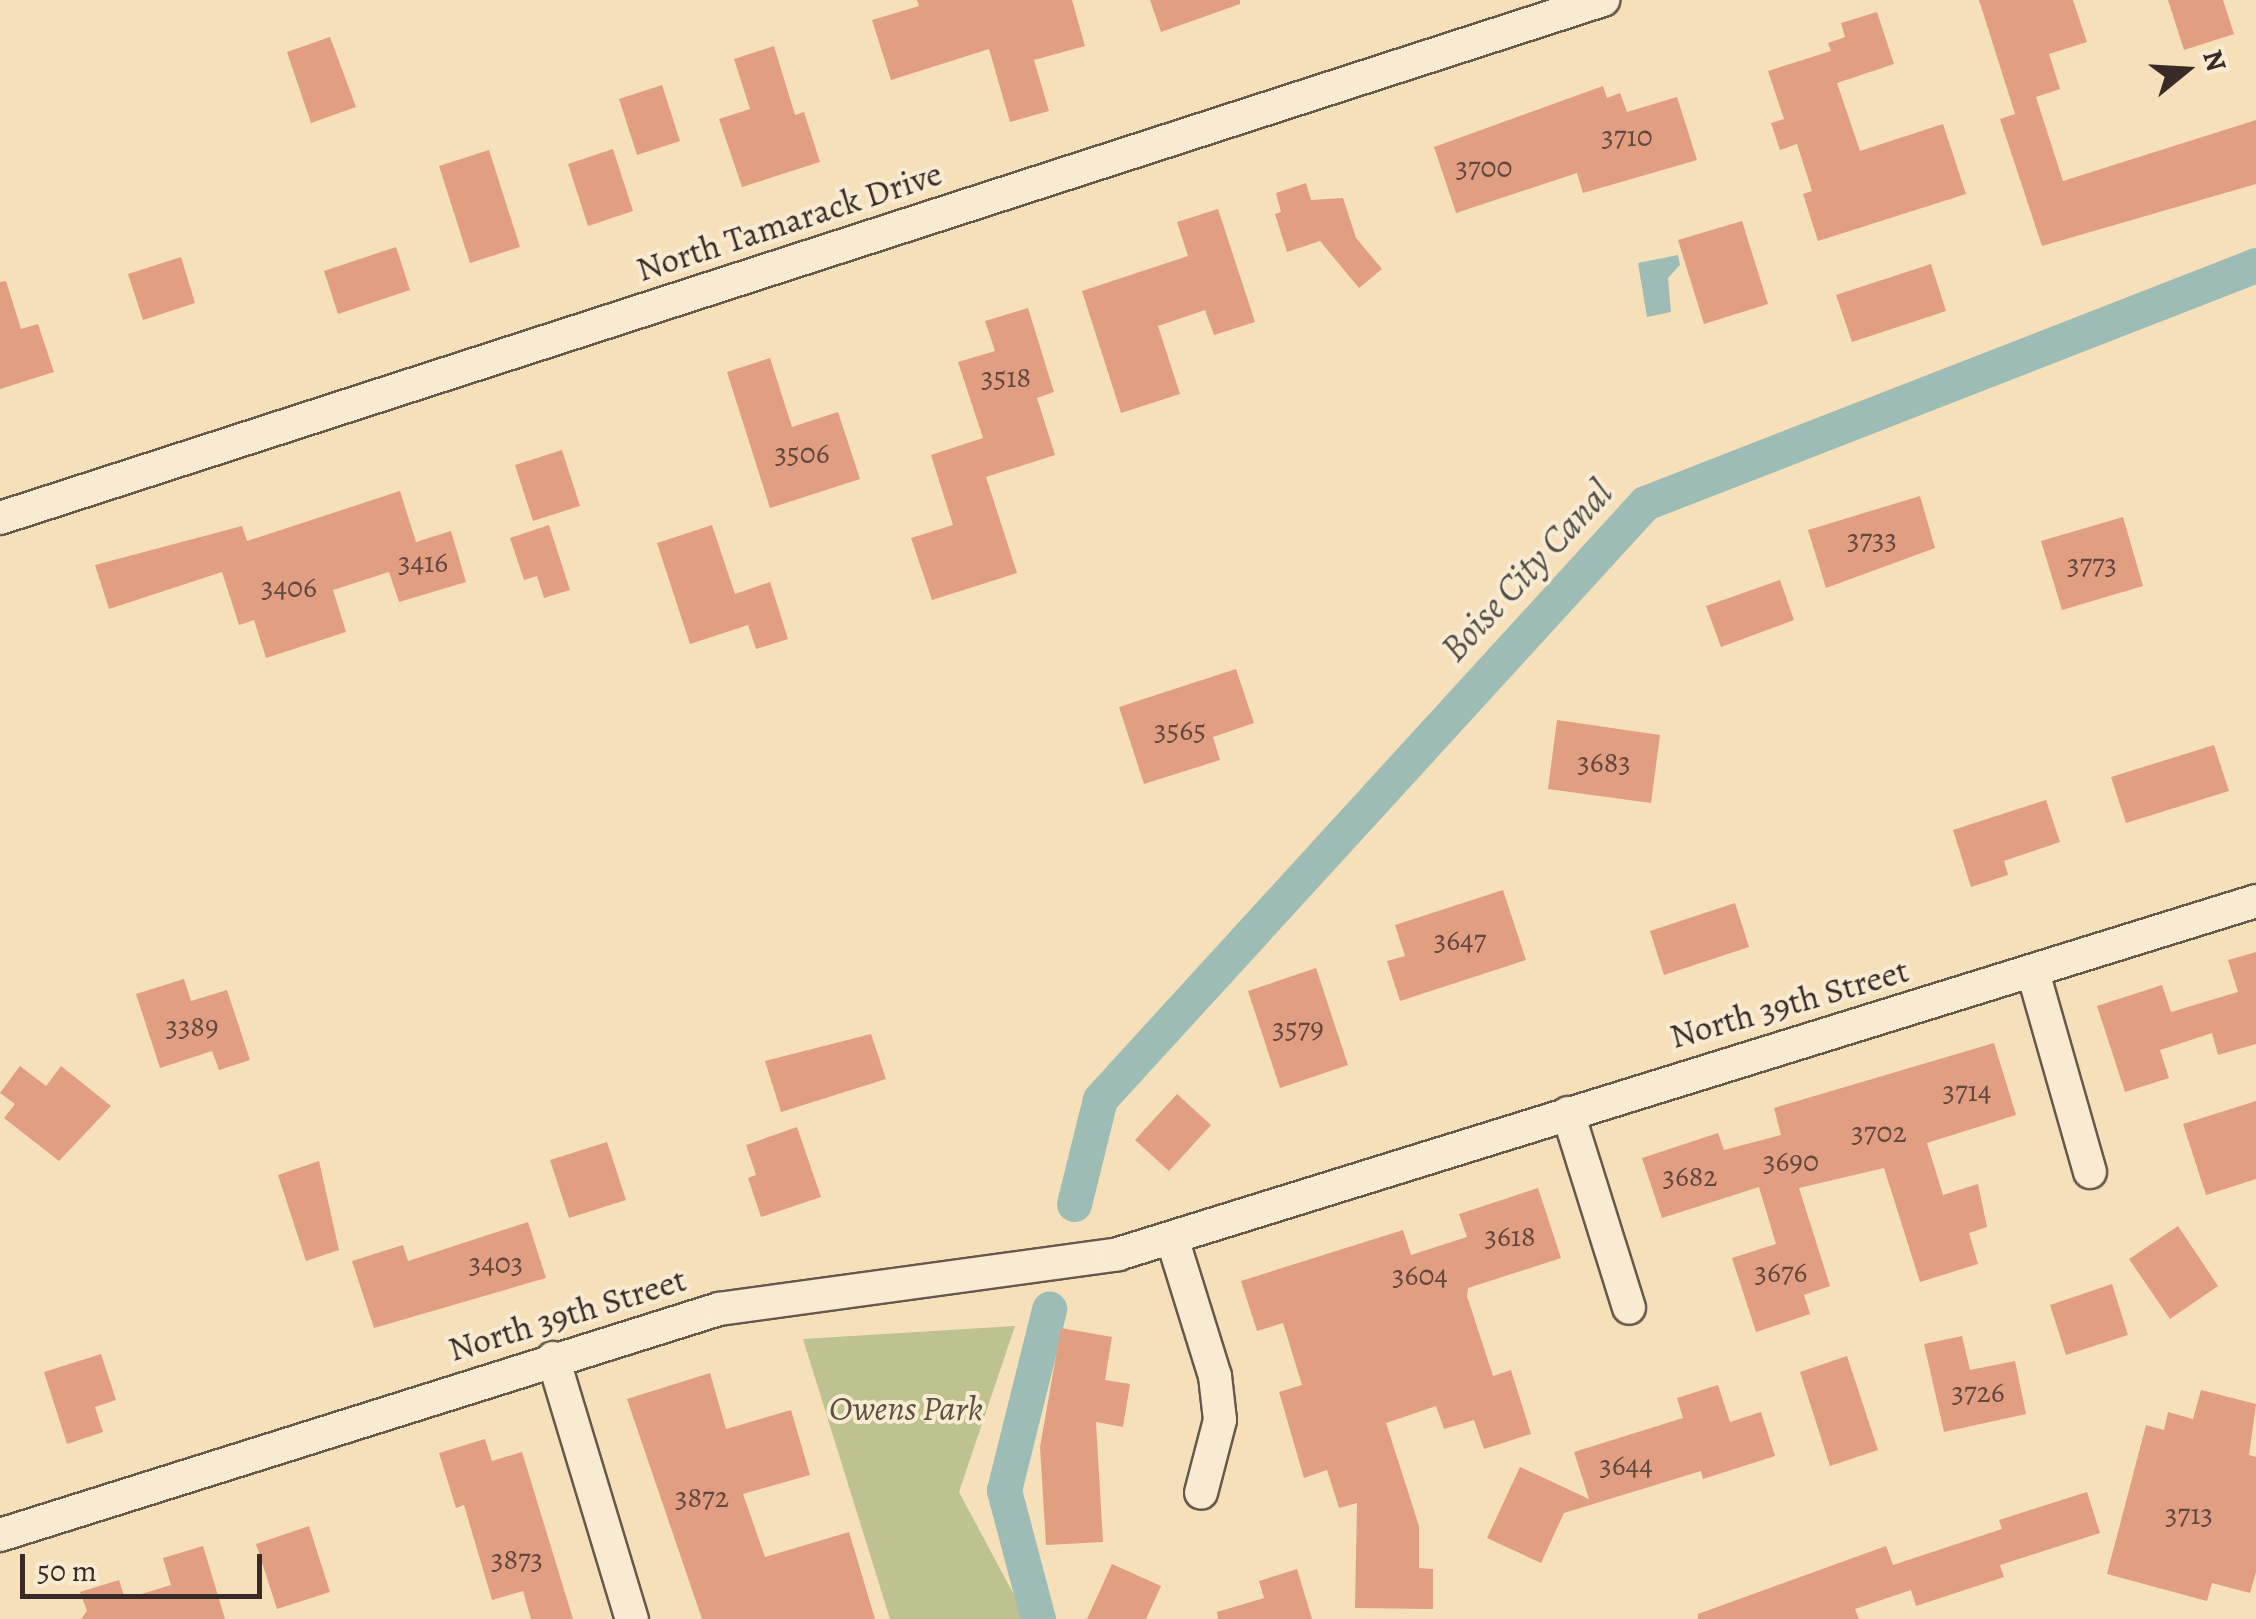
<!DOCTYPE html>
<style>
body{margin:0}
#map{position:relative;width:2256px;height:1619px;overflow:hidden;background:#f5e0ba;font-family:Alegreya,serif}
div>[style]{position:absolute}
.green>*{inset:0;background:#bec28e}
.water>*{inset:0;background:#9dbcb6}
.canal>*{height:35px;margin:-17.5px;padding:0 17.5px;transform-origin:17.5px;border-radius:17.5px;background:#9dbcb6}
.building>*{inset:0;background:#e29e81}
.roads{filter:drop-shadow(2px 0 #67584c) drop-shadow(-2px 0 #67584c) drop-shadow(0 2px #67584c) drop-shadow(0 -2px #67584c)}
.minor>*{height:32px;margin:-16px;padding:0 16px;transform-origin:16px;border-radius:16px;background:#f8ebd2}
span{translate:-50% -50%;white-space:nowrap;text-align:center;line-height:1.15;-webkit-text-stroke:8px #f8ebd2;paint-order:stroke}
.number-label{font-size:30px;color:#62483e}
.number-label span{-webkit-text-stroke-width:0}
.street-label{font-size:35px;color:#382b27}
.park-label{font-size:35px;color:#5a5141;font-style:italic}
.water-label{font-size:38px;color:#514f4b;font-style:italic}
.north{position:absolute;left:2136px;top:20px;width:100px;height:100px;-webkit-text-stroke:8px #f8ebd2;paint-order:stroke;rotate:72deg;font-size:28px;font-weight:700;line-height:40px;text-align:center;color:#382b27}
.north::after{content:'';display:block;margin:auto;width:35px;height:45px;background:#382b27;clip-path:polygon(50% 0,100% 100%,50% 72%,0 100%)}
.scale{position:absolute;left:20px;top:1554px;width:242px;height:45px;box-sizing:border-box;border:5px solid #382b27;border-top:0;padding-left:12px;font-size:30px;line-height:35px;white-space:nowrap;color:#382b27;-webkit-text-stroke:8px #f8ebd2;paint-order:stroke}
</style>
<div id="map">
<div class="green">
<i style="clip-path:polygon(1015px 1326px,959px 1492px,1027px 1619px,890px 1619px,803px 1339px)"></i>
</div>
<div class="water">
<i style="clip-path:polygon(1678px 255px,1680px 265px,1668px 278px,1671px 312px,1647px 317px,1638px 263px)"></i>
</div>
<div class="canal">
<i style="left:1074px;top:1204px;width:108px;rotate:-76.1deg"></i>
<i style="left:1100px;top:1099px;width:808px;rotate:-47.56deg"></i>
<i style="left:1645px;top:503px;width:656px;rotate:-21.28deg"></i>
<i style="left:1038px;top:1619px;width:133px;rotate:-104.8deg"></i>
<i style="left:1004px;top:1490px;width:187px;rotate:-76deg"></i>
</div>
<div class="building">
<i style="clip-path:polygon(917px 0,1072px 0,1085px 46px,1034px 60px,1049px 111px,1010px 122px,989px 49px,891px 80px,872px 20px,919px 6px)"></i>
<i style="clip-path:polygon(1150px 0,1240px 0,1240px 4px,1161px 32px)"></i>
<i style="clip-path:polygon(1979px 0,2073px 0,2087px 42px,2049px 54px,2060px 89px,2036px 97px,2063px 181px,2256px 120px,2256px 184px,2042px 246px,2000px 119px,2015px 114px)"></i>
<i style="clip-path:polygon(2168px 0,2223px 0,2234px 34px,2184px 50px)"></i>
<i style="clip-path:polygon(1877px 12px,1894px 64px,1837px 83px,1860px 151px,1943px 124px,1966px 194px,1818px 241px,1803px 194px,1812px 191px,1797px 144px,1780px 150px,1771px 123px,1784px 119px,1768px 71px,1831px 51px,1828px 43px,1845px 37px,1841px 23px)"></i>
<i style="clip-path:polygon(330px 37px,356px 107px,311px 123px,287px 52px)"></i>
<i style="clip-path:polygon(774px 46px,795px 115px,804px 112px,820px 162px,742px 187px,719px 119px,750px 109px,734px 59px)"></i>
<i style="clip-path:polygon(662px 85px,680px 141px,637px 155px,619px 99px)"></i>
<i style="clip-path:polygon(1603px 86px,1607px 98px,1620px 93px,1627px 112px,1677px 97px,1697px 160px,1583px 193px,1577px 173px,1456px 213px,1434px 147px)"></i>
<i style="clip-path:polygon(613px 149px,633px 211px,588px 226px,568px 164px)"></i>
<i style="clip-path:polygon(489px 150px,520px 247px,470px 263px,439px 166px)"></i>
<i style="clip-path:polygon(1306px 183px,1311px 200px,1343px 198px,1356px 238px,1382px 269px,1359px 288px,1320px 241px,1287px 252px,1275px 214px,1281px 212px,1276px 193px)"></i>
<i style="clip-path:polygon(1218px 209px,1255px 322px,1214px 335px,1205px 310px,1158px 326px,1180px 394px,1121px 413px,1082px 291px,1188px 256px,1177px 222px)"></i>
<i style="clip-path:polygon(1742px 221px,1768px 304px,1704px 324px,1678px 240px)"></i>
<i style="clip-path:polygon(396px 247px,410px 290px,338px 314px,324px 271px)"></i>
<i style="clip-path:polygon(181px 257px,195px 303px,143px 320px,128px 274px)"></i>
<i style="clip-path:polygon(1931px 264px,1946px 311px,1852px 342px,1836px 295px)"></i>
<i style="clip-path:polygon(6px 281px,21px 329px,38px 324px,54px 372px,0 389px,0 282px)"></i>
<i style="clip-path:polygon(1028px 308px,1054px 392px,1037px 398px,1055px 455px,986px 477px,1017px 573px,932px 600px,911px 538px,953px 525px,931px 455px,983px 438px,958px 362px,995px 351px,985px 321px)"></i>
<i style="clip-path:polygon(770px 358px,792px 427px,838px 412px,860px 479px,770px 508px,727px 372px)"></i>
<i style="clip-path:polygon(562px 450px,580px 506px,533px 521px,515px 465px)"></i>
<i style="clip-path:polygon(400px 491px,416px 542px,451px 531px,466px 582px,399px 602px,389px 572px,333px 590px,346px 632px,266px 658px,254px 620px,239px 625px,222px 572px,109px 609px,95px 565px,242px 526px,247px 541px)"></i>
<i style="clip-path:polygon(1920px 496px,1935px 548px,1826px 588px,1808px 530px)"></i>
<i style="clip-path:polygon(2123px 517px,2143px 586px,2062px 610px,2041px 541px)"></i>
<i style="clip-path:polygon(549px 525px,570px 590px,544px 598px,537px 576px,524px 580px,510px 538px)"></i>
<i style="clip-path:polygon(712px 525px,735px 594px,770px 582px,788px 639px,756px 649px,748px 625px,690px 644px,657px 543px)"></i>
<i style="clip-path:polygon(1780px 580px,1794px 620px,1721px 647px,1706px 606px)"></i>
<i style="clip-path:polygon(1236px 669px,1254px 723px,1213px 737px,1220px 760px,1144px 784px,1119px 707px)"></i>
<i style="clip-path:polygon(1557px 720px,1660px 735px,1651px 803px,1548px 789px)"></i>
<i style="clip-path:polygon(2214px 745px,2229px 791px,2126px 823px,2111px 777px)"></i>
<i style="clip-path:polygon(2046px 800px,2060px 842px,2004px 861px,2008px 875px,1971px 887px,1953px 830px)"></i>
<i style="clip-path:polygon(1503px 890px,1526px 960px,1400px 1001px,1387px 961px,1405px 956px,1395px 925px)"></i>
<i style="clip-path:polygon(1735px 903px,1749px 947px,1664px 975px,1650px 931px)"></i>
<i style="clip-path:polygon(2256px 952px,2256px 1044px,2218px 1055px,2212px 1033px,2160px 1050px,2169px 1078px,2125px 1092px,2097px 1006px,2162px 985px,2171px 1012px,2238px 992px,2228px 960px)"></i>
<i style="clip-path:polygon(1316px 968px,1348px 1065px,1280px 1088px,1248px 991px)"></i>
<i style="clip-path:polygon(184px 979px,191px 1001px,227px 990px,250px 1060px,219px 1070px,212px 1051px,160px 1068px,136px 994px)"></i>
<i style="clip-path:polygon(871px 1034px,886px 1079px,781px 1112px,765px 1061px)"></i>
<i style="clip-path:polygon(1994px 1043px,2016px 1115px,1927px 1143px,1943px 1195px,1978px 1184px,1987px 1227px,1969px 1233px,1978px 1264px,1920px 1282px,1884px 1168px,1799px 1188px,1830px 1286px,1804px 1295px,1810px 1314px,1756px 1332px,1732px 1258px,1776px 1244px,1759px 1187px,1662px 1218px,1642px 1158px,1718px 1133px,1724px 1150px,1781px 1135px,1774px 1108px)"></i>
<i style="clip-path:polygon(20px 1066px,46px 1086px,61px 1066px,111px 1106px,59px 1161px,4px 1118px,15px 1104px,0 1093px)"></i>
<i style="clip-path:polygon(1177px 1094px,1211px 1125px,1169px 1171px,1135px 1140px)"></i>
<i style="clip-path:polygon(2256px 1101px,2256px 1179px,2206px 1195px,2183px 1124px)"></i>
<i style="clip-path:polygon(797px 1127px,821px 1197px,761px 1217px,748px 1178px,756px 1175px,746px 1145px)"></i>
<i style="clip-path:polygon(607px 1142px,626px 1200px,569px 1218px,550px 1160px)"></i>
<i style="clip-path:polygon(319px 1161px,339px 1250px,306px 1261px,278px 1175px)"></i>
<i style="clip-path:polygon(1538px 1188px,1561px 1258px,1468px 1288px,1467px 1296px,1493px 1376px,1511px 1370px,1531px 1434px,1484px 1449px,1474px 1420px,1444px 1429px,1436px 1406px,1386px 1423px,1419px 1526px,1419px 1568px,1433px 1569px,1433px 1609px,1355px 1608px,1357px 1503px,1339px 1508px,1327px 1470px,1304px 1478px,1279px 1392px,1302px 1385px,1283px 1323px,1257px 1331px,1241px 1281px,1403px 1230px,1411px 1255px,1467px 1237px,1459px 1214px)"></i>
<i style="clip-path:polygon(528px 1222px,546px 1278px,374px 1328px,352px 1261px,403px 1245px,408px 1261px)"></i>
<i style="clip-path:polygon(2178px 1226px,2218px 1286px,2170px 1319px,2129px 1259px)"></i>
<i style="clip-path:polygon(2112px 1284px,2128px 1335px,2066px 1355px,2050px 1305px)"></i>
<i style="clip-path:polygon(1061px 1328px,1112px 1337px,1105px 1380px,1130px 1384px,1123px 1427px,1096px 1422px,1103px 1542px,1046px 1545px,1040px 1447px)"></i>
<i style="clip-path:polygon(1962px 1336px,1970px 1370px,2015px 1361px,2026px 1414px,1944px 1432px,1924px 1344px)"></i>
<i style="clip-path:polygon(101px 1354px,116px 1400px,95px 1407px,103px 1432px,67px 1444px,44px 1372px)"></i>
<i style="clip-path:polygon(1847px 1356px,1878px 1450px,1830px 1466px,1800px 1372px)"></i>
<i style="clip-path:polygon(710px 1373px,726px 1429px,791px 1410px,810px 1475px,743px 1494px,765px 1557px,849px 1532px,875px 1619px,702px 1619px,627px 1399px)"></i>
<i style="clip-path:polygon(1718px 1385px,1730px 1422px,1761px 1412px,1775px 1456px,1703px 1479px,1701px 1471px,1564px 1513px,1541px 1563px,1487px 1538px,1520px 1467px,1589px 1499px,1574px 1452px,1683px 1418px,1677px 1398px)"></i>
<i style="clip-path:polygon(2201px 1390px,2256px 1404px,2249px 1455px,2256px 1457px,2256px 1572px,2250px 1593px,2212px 1583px,2207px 1601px,2107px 1574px,2146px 1425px,2164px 1430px,2168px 1412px,2193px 1419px)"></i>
<i style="clip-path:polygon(485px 1439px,492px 1461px,522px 1452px,573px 1619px,531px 1619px,523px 1591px,492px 1600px,464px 1505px,456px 1508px,439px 1453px)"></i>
<i style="clip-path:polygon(2087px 1492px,2100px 1533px,2000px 1565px,2004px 1577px,1916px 1606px,1911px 1590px,1855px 1609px,1859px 1619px,1698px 1619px,1698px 1614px,1886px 1546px,1893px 1565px,2002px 1529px,1999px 1520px)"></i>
<i style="clip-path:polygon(309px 1526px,330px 1592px,277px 1609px,256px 1544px)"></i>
<i style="clip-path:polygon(203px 1546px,225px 1619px,81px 1619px,87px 1611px,80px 1592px,119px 1580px,125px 1599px,171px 1585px,163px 1558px)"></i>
<i style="clip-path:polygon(1112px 1564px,1161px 1586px,1146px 1619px,1087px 1619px)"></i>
<i style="clip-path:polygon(1297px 1569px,1312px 1619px,1218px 1619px,1217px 1612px,1264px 1598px,1259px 1581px)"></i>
</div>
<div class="roads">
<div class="minor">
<i style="left:0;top:518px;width:1685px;rotate:-17.91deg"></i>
<i style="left:2033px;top:972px;width:208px;rotate:74.1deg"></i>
<i style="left:1568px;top:1113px;width:204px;rotate:72.6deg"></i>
<i style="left:1172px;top:1238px;width:145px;rotate:72.7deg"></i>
<i style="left:1215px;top:1376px;width:44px;rotate:83.5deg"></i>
<i style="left:1220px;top:1420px;width:75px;rotate:104.6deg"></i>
<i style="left:553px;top:1358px;width:273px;rotate:73.2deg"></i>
<i style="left:0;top:1535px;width:754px;rotate:-17.45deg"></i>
<i style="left:719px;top:1309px;width:403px;rotate:-7.8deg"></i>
<i style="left:1118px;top:1254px;width:1191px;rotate:-17.23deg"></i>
</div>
</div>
<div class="number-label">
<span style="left:1627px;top:136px">3710</span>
<span style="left:1484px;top:167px">3700</span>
<span style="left:1006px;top:377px">3518</span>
<span style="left:802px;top:453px">3506</span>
<span style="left:1872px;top:539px">3733</span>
<span style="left:423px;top:562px">3416</span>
<span style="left:2092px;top:564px">3773</span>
<span style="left:289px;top:587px">3406</span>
<span style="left:1180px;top:730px">3565</span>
<span style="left:1604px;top:762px">3683</span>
<span style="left:1460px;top:940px">3647</span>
<span style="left:192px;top:1026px">3389</span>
<span style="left:1298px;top:1028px">3579</span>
<span style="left:1967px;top:1091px">3714</span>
<span style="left:1879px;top:1132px">3702</span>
<span style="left:1791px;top:1161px">3690</span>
<span style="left:1690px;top:1176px">3682</span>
<span style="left:1510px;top:1236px">3618</span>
<span style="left:496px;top:1263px">3403</span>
<span style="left:1781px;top:1272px">3676</span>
<span style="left:1420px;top:1275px">3604</span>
<span style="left:1978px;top:1392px">3726</span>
<span style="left:1626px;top:1465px">3644</span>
<span style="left:702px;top:1497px">3872</span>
<span style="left:2189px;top:1514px">3713</span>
<span style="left:517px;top:1559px">3873</span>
</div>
<div class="street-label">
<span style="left:789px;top:221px;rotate:-18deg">North Tamarack Drive</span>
<span style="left:1789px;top:1003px;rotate:-16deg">North 39th Street</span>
<span style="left:567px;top:1314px;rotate:-17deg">North 39th Street</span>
</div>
<div class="park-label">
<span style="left:906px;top:1408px">Owens Park</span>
</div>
<div class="water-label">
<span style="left:1527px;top:571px;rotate:-47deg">Boise City Canal</span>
</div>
<div class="north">N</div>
<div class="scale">50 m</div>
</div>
